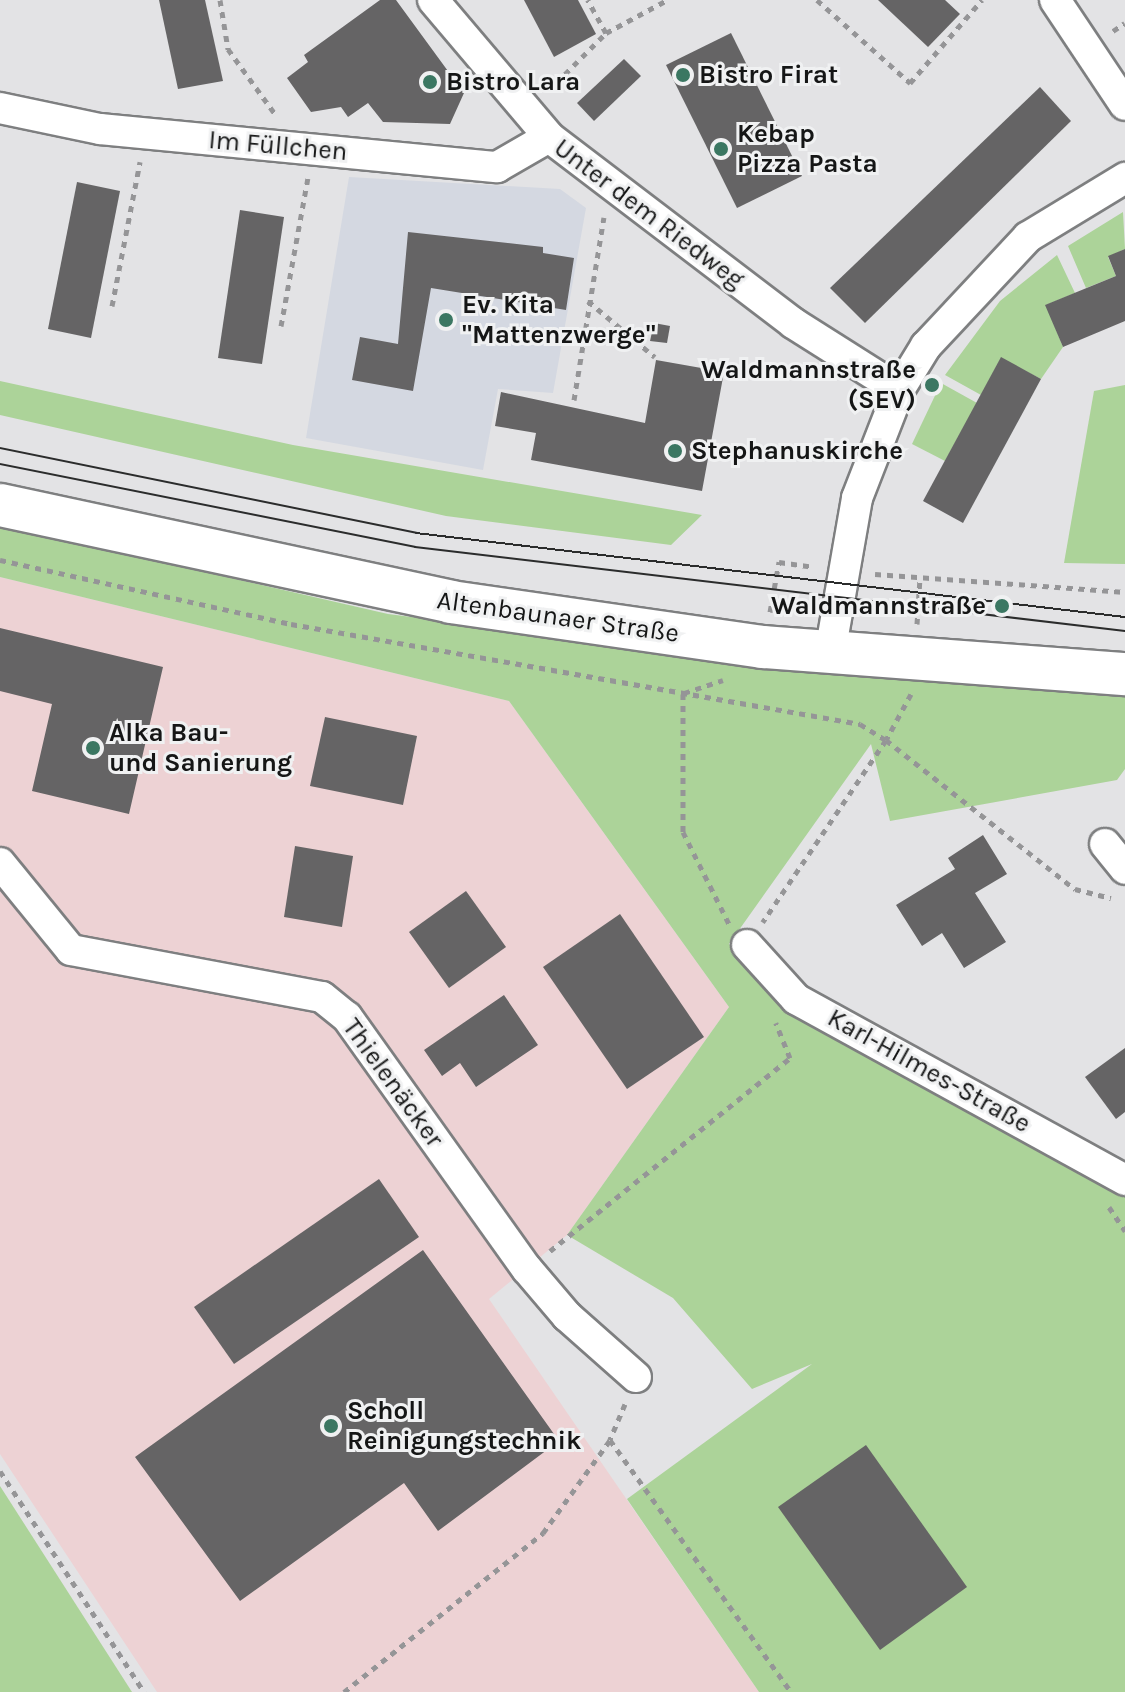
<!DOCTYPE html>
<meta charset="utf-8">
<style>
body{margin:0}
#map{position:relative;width:1125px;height:1692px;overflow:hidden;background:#e3e3e5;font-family:Karla,sans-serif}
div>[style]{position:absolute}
.built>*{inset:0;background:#d4d8e1}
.industrial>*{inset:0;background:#edd2d4}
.green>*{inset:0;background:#acd399}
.building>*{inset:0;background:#656465}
.path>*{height:5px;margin-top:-2.5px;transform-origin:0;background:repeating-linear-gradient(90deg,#959597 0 6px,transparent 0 12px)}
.roads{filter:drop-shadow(2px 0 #7e7f80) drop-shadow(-2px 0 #7e7f80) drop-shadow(0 2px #7e7f80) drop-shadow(0 -2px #7e7f80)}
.street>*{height:30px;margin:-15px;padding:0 15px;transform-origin:15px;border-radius:15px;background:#fff}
.secondary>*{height:42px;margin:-21px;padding:0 21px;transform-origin:21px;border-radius:21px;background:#fff}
.tram>*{height:2px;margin:-1px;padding:0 1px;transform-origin:1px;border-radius:1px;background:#2b2c2c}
.dots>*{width:22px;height:22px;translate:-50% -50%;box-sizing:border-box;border:4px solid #f0f1f2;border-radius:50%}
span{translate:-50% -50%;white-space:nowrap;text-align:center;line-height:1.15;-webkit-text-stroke:6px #f0f1f2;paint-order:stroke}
.poi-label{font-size:26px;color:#151616;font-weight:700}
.left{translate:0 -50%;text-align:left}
.right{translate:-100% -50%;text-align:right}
.street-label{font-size:26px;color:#151616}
</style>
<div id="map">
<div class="built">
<i style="clip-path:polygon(349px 177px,560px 189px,586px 208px,553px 393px,498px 389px,483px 470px,306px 438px)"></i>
</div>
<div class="industrial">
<i style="clip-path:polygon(0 577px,509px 701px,729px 1007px,567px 1235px,489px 1299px,759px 1692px,157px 1692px,0 1454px)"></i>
</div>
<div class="green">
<i style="clip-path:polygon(1123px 212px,1125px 249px,1108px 257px,1116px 276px,1086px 288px,1068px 246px)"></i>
<i style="clip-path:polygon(1057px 255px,1075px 293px,1046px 305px,1063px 347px,1041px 379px,1001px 358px,981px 395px,945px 375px,1000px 301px)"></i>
<i style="clip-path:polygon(0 381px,293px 445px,702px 515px,671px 545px,446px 516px,0 415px)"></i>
<i style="clip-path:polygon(941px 383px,977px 403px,945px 461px,912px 444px)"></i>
<i style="clip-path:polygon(1125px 385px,1125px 564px,1064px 563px,1094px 391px)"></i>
<i style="clip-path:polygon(0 525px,388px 614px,860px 674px,1125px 692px,1125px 769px,1117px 780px,890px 821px,871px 744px,729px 944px,791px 1009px,1125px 1196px,1125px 1692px,759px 1692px,627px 1499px,812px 1364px,752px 1389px,673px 1298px,567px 1235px,729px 1007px,509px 701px,0 577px)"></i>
<i style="clip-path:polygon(0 1486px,132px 1692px,0 1692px)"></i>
</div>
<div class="building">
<i style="clip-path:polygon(159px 0,205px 0,223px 81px,178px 89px)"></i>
<i style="clip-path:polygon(380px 0,396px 0,464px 93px,450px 124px,383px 122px,368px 103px,348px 117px,341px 107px,311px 112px,287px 78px,308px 62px,304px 55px)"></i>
<i style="clip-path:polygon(524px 0,578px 0,596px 34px,554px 57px)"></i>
<i style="clip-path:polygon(878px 0,945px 0,960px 14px,928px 47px)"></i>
<i style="clip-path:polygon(731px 33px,802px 176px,737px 208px,666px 65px)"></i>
<i style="clip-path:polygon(624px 59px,641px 76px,594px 121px,577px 103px)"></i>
<i style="clip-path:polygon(1040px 87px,1071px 121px,865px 323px,830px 288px)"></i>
<i style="clip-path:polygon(77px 182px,120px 191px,91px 338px,48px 329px)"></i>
<i style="clip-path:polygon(240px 210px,284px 217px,262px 364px,218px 358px)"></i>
<i style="clip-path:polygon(408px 232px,543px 247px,543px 253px,574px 258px,566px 310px,431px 288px,413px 391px,352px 380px,360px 337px,398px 344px)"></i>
<i style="clip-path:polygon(1125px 249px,1125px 321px,1063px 347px,1045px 305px,1116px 276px,1108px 256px)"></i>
<i style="clip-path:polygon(654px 323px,670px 326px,667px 343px,650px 341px)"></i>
<i style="clip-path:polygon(1001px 357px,1041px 379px,963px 523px,923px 501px)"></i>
<i style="clip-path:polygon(656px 360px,724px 372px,702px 491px,531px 460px,536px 433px,495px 426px,501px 392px,645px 423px)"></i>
<i style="clip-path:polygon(0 628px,163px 667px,129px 814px,32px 791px,52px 704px,0 691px)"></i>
<i style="clip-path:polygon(325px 717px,417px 736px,403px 805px,310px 786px)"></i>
<i style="clip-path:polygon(983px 835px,1007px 874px,975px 893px,1006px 942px,964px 968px,942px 933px,922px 946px,896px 905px,955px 869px,948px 858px)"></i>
<i style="clip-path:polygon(295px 846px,353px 856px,342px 927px,284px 917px)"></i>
<i style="clip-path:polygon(466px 891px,506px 947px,449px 988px,409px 932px)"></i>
<i style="clip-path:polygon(620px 914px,704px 1037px,627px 1089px,543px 967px)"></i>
<i style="clip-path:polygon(504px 995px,538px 1045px,476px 1087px,460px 1063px,442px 1076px,424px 1050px)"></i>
<i style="clip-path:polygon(1125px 1048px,1125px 1112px,1116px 1119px,1085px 1077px)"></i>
<i style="clip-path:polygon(379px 1179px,419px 1237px,234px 1364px,194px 1307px)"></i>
<i style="clip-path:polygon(423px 1250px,559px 1441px,438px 1531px,404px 1483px,240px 1601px,135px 1457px)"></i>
<i style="clip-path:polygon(866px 1445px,967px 1587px,880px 1650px,778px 1507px)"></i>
</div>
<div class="path">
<i style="left:220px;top:0;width:50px;rotate:80.7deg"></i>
<i style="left:228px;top:49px;width:80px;rotate:54.1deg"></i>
<i style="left:817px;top:0;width:125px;rotate:41.7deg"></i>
<i style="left:910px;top:83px;width:110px;rotate:-49.1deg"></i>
<i style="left:1113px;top:31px;width:14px;rotate:-34deg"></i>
<i style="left:606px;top:33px;width:69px;rotate:-28.4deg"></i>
<i style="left:548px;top:91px;width:82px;rotate:-45deg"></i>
<i style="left:606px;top:33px;width:38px;rotate:-119deg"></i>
<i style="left:588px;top:301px;width:87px;rotate:39.9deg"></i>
<i style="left:112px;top:306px;width:147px;rotate:-79deg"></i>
<i style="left:281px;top:326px;width:150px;rotate:-79.7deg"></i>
<i style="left:574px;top:400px;width:185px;rotate:-80.7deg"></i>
<i style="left:0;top:560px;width:298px;rotate:12.4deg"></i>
<i style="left:291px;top:624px;width:578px;rotate:9.97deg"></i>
<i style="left:860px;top:724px;width:31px;rotate:32deg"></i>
<i style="left:886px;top:740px;width:220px;rotate:124.1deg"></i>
<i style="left:875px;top:574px;width:251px;rotate:4.1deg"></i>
<i style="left:770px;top:612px;width:51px;rotate:-79.8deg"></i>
<i style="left:779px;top:562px;width:34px;rotate:8deg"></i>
<i style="left:917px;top:624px;width:47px;rotate:-86.3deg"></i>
<i style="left:684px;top:693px;width:41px;rotate:-18.4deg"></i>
<i style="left:683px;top:694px;width:138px;rotate:90deg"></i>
<i style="left:683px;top:832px;width:103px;rotate:63.4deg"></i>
<i style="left:911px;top:694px;width:52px;rotate:118.5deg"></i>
<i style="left:886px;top:740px;width:241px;rotate:38.3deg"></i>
<i style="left:1075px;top:889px;width:37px;rotate:14deg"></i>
<i style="left:1109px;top:1207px;width:29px;rotate:56deg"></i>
<i style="left:550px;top:1251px;width:308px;rotate:-38.8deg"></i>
<i style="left:790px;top:1058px;width:38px;rotate:-112deg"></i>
<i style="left:625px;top:1404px;width:39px;rotate:113deg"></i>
<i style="left:610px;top:1440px;width:310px;rotate:54.3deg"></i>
<i style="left:0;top:1471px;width:264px;rotate:56.9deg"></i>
<i style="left:344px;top:1692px;width:255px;rotate:-38.6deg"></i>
<i style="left:543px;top:1533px;width:115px;rotate:-54.2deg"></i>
</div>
<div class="roads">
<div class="street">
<i style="left:433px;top:0;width:180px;rotate:49.7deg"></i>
<i style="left:549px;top:137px;width:307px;rotate:37.3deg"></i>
<i style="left:793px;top:323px;width:125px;rotate:32.3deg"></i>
<i style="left:1055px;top:0;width:126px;rotate:56.3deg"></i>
<i style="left:0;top:108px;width:102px;rotate:11.9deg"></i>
<i style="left:100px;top:129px;width:399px;rotate:5.5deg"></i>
<i style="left:497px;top:167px;width:60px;rotate:-30deg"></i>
<i style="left:830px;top:653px;width:157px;rotate:-80.1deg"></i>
<i style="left:857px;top:498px;width:116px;rotate:-68.7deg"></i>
<i style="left:899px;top:390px;width:52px;rotate:-58.5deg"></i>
<i style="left:926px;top:346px;width:149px;rotate:-46.9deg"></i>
<i style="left:1028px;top:237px;width:114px;rotate:-31.3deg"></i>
<i style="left:1105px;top:844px;width:32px;rotate:51deg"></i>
<i style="left:0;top:863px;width:112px;rotate:50.8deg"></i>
<i style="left:71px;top:950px;width:255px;rotate:10.6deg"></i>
<i style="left:322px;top:997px;width:32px;rotate:39deg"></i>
<i style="left:347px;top:1017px;width:310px;rotate:54.5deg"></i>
<i style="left:527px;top:1269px;width:62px;rotate:49.6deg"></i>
<i style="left:567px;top:1316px;width:92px;rotate:41.5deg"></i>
<i style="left:747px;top:945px;width:73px;rotate:47.8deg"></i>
<i style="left:796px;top:999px;width:376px;rotate:28.8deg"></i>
</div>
<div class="secondary">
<i style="left:0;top:505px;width:461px;rotate:12.1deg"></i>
<i style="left:451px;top:602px;width:315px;rotate:8.2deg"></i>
<i style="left:763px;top:647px;width:363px;rotate:4.3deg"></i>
</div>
</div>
<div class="tram">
<i style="left:0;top:448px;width:425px;rotate:11.5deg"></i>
<i style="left:416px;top:533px;width:714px;rotate:6.76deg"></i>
<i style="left:0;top:464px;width:423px;rotate:11.3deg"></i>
<i style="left:415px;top:547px;width:715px;rotate:6.75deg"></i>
</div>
<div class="dots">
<i style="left:683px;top:75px;background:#3b7762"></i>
<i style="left:430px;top:82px;background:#3b7762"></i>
<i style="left:721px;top:149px;background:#3b7762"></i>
<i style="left:446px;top:320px;background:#3b7762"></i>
<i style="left:932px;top:385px;background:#3b7762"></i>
<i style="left:675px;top:451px;background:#3b7762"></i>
<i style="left:1002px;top:606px;background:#3b7762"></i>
<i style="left:93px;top:748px;background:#3b7762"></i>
<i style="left:331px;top:1426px;background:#3b7762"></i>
</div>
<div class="poi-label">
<span class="left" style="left:699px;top:75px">Bistro Firat</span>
<span class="left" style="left:446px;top:82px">Bistro Lara</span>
<span class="left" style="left:737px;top:149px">Kebap<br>Pizza Pasta</span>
<span class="left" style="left:462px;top:320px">Ev. Kita<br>"Mattenzwerge"</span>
<span class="right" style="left:916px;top:385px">Waldmannstraße<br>(SEV)</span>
<span class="left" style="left:691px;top:451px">Stephanuskirche</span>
<span class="right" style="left:986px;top:606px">Waldmannstraße</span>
<span class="left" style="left:109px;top:748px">Alka Bau-<br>und Sanierung</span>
<span class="left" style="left:347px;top:1426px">Scholl<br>Reinigungstechnik</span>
</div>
<div class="street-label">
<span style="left:278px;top:146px;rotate:5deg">Im Füllchen</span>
<span style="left:649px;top:214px;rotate:37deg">Unter dem Riedweg</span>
<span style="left:558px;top:617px;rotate:8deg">Altenbaunaer Straße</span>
<span style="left:929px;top:1071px;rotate:29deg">Karl-Hilmes-Straße</span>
<span style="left:393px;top:1083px;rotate:54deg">Thielenäcker</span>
</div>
</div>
